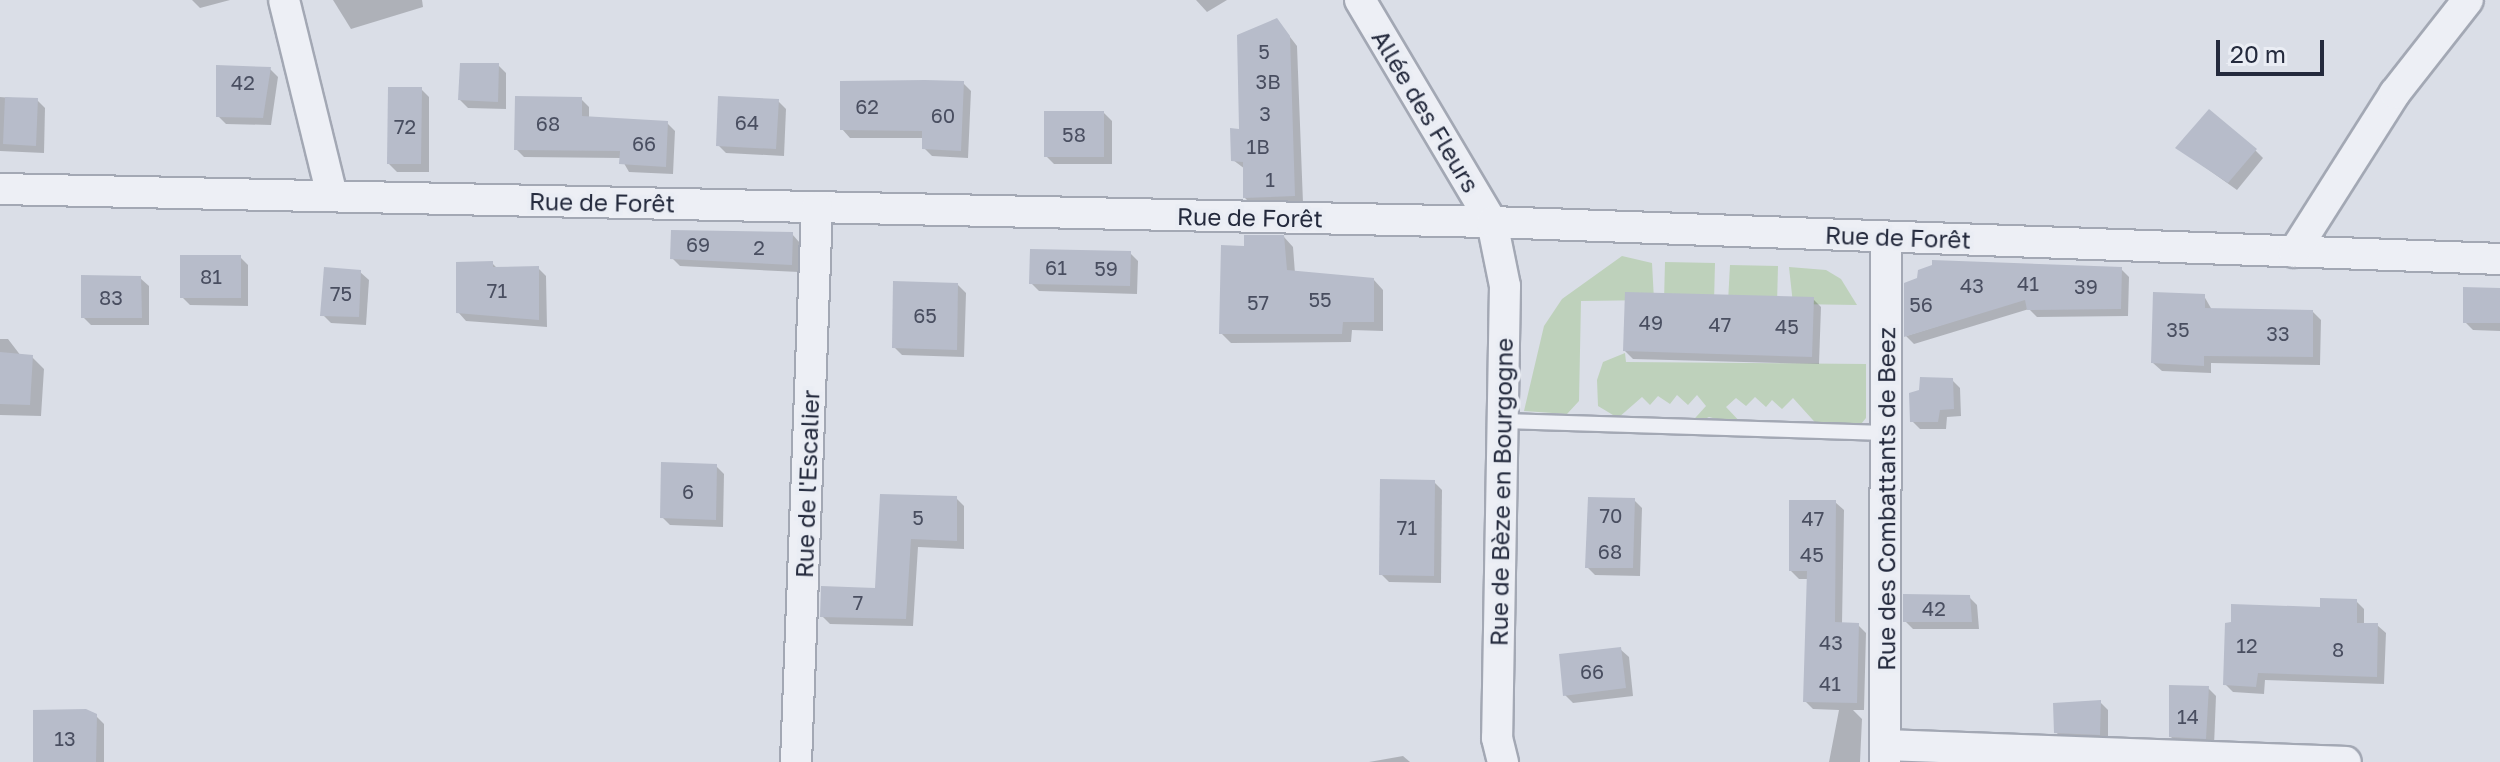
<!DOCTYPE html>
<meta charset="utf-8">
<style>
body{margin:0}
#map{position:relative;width:2500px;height:762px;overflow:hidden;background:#dadee7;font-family:"Golos Text",sans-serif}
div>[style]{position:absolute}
.green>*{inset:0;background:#bed1bb}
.shadow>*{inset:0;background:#0003}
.building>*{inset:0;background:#b7bcca}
.roads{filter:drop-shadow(2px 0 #a3a8b4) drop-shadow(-2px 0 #a3a8b4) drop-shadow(0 2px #a3a8b4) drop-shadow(0 -2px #a3a8b4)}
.service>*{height:14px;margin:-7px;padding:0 7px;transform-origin:7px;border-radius:7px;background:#edeff5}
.minor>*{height:30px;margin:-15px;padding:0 15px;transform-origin:15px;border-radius:15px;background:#edeff5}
span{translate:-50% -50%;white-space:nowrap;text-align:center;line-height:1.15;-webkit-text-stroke:8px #eaedf4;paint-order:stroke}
.number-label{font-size:20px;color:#494e60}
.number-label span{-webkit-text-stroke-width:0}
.street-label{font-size:24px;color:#242a3d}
.scale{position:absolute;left:2216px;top:40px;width:108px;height:36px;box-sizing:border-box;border:4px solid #242a3d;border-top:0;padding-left:10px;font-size:24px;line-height:28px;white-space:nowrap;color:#242a3d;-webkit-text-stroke:6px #eaedf4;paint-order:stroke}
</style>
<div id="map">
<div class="green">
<i style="clip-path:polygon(1622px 256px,1652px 263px,1654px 300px,1581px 301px,1579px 401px,1567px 414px,1524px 411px,1544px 326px,1562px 299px)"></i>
<i style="clip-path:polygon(1665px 262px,1715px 263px,1714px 302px,1664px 301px)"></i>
<i style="clip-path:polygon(1730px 265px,1778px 266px,1777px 304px,1728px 302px)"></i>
<i style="clip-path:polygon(1789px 267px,1826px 270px,1841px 279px,1857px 305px,1793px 304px)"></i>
<i style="clip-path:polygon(1625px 353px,1626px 362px,1866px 364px,1866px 418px,1857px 429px,1821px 429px,1793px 398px,1782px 409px,1772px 400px,1766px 407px,1755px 397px,1746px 406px,1736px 398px,1726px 407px,1744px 426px,1709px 417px,1687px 427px,1706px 406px,1697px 395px,1688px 405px,1677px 395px,1670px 404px,1658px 396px,1650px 405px,1642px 397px,1618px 418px,1598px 406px,1597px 380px,1603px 362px)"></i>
</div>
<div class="shadow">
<i style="clip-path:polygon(192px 0,230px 0,200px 8px)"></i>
<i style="clip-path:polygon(333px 0,422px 0,423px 7px,351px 29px)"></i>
<i style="clip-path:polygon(1196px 0,1227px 0,1207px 12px)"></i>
<i style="clip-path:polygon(1277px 20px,1297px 46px,1303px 203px,1253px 206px,1245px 198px,1245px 169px,1233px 160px)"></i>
<i style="clip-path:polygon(498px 65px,506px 73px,506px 109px,468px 108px,460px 100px)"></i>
<i style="clip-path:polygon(270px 69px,278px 77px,271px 125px,226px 124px,218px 116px)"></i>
<i style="clip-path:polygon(963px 83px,971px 91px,968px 158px,932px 156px,924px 148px,924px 138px,850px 138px,842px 129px)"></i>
<i style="clip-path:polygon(421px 89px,429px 97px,429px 172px,397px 172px,389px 164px)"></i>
<i style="clip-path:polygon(0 97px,37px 100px,45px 108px,44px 153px,0 151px)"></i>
<i style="clip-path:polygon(581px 99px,589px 107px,589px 119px,667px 123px,675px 131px,673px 174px,629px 172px,621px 158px,524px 157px,516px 149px)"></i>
<i style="clip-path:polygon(778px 101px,786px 109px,784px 156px,726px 153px,718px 145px)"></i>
<i style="clip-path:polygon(1104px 113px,1112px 121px,1112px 164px,1054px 164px,1046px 156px)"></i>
<i style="clip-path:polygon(2178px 148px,2255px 150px,2263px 158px,2237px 190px)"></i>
<i style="clip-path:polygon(792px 234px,800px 243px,799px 272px,680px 266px,672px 258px)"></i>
<i style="clip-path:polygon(1284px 237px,1293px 247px,1295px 273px,1374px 280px,1383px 290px,1383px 331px,1352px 330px,1351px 342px,1231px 343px,1221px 333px,1246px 248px)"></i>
<i style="clip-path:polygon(1130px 253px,1138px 261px,1137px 294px,1039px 291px,1031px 283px)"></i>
<i style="clip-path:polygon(240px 257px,248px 265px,248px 306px,190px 305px,182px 297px)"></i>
<i style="clip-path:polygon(492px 263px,498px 269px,538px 268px,546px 276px,547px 327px,466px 321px,458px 312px)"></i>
<i style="clip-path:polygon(2121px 269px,2129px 277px,2128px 316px,2037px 317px,2029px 309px,1914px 344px,1906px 336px)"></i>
<i style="clip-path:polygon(360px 272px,369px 280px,366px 325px,331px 323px,323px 315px)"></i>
<i style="clip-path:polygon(140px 278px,149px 286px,149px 325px,91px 325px,83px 317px)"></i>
<i style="clip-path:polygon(958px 285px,966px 293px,964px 357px,902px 355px,894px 347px)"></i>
<i style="clip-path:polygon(2500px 290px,2500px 331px,2473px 330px,2465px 322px)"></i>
<i style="clip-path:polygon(2204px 296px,2212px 310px,2313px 312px,2321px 320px,2320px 365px,2211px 363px,2211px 373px,2162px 371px,2153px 363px)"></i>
<i style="clip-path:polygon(1813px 299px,1821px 307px,1819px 364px,1633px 359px,1625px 351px)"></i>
<i style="clip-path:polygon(0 339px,8px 339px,21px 356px,32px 357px,44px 369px,41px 416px,0 415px)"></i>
<i style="clip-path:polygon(1952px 380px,1960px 388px,1961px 416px,1947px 417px,1946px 429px,1920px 429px,1912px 421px)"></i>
<i style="clip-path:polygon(716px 466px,724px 474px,723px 527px,670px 525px,662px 517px)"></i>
<i style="clip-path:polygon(1434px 482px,1442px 490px,1441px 583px,1389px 582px,1381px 574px)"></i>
<i style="clip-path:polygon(882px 496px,956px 498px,964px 506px,964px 549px,918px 547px,913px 626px,830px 624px,822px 616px,877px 590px)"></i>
<i style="clip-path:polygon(1634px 500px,1642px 508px,1640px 576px,1595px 575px,1587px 567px)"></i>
<i style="clip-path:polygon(1835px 502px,1844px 510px,1842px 624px,1858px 625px,1866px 633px,1864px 710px,1853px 710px,1862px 719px,1860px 762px,1829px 762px,1839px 710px,1813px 709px,1805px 701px,1809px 579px,1799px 579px,1791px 571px)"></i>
<i style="clip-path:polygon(1969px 597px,1977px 605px,1979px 629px,1913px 629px,1905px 621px)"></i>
<i style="clip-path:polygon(2356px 601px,2364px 609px,2364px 625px,2377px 625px,2386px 633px,2384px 684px,2265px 680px,2264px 694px,2233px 692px,2225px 684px,2322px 609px)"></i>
<i style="clip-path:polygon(1620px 649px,1629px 657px,1633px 696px,1573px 703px,1565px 695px)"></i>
<i style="clip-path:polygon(2208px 688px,2216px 696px,2214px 746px,2179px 745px,2171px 737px)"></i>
<i style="clip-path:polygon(2100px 702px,2108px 710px,2108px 742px,2064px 741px,2056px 732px)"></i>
<i style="clip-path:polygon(96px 716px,104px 724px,104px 762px,35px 762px)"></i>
<i style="clip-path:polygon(1403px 756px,1410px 762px,1369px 762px)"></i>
</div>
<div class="building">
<i style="clip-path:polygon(1277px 18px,1290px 36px,1295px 196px,1243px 198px,1243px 162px,1231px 161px,1230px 128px,1239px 129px,1237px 35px)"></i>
<i style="clip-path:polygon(460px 63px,499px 63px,498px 102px,458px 100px)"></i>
<i style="clip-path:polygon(216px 65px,271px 67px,263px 118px,216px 117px)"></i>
<i style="clip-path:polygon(925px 80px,964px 81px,961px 151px,922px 149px,922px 131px,840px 130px,840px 81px)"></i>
<i style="clip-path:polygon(388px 87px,422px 87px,421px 164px,387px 164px)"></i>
<i style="clip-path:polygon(515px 96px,582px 97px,582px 116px,668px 121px,666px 167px,619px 164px,620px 151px,514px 150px)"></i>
<i style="clip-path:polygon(718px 96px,779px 99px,776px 149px,716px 146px)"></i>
<i style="clip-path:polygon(5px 97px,38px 98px,36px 146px,3px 144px)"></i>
<i style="clip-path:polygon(2209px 109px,2257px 149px,2228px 183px,2175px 148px)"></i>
<i style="clip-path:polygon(1044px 111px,1104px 111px,1104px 157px,1044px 157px)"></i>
<i style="clip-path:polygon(671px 230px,793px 232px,792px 265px,670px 259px)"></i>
<i style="clip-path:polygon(1244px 235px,1284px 235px,1287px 270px,1374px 278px,1374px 322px,1343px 322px,1342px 334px,1219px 334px,1221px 245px,1244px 246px)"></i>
<i style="clip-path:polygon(1030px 249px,1131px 251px,1130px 286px,1029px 284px)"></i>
<i style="clip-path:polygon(180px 255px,241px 255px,241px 298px,180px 298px)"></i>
<i style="clip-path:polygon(1932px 260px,2122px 267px,2121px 309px,2027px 310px,2025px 300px,1904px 337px,1904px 283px,1917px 278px,1918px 270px,1932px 265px)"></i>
<i style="clip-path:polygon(493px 261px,493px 267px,539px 266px,539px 320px,456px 313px,456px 262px)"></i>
<i style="clip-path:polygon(324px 267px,361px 270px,359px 317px,320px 316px)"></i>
<i style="clip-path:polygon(81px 275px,141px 276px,142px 318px,81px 318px)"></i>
<i style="clip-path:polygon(893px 281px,958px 283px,957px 350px,892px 348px)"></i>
<i style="clip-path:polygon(2463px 287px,2500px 288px,2500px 323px,2463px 323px)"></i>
<i style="clip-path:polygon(1625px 292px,1814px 297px,1812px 357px,1623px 351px)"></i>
<i style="clip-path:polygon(2153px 292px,2205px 294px,2205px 308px,2313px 310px,2313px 357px,2204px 356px,2204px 366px,2151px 363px)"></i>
<i style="clip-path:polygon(0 352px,33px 355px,30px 405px,0 404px)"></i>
<i style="clip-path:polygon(1920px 377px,1953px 378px,1954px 409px,1940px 410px,1938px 422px,1910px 422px,1909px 393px,1919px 390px)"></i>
<i style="clip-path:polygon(661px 462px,717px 464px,716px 520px,660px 518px)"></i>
<i style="clip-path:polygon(1380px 479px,1435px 480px,1434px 576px,1379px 575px)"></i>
<i style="clip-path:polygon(880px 494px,957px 496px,957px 541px,911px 539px,906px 619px,820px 617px,821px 586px,875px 588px)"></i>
<i style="clip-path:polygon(1588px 497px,1635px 498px,1633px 568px,1585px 568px)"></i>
<i style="clip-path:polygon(1789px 500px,1836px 500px,1835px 622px,1859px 623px,1857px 703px,1803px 702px,1807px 571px,1789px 571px)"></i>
<i style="clip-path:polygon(1903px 594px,1970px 595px,1972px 622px,1903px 622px)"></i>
<i style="clip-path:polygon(2320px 598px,2357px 599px,2357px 623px,2378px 623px,2377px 677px,2258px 673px,2256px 687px,2223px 685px,2225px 623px,2231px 622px,2231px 604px,2320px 607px)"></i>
<i style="clip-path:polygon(1621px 647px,1626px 688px,1563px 696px,1559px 654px)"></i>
<i style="clip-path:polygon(2169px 685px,2209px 686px,2206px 739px,2169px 737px)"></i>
<i style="clip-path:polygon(2101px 700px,2100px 735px,2054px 733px,2053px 703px)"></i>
<i style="clip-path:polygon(86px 709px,97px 714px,96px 762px,33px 762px,33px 710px)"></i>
</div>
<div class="roads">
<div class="service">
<i style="left:1503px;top:421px;width:383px;rotate:1.8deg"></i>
</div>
<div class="minor">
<i style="left:284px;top:0;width:201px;rotate:76.2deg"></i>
<i style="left:1360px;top:0;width:258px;rotate:59.3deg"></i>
<i style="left:1492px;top:222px;width:65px;rotate:78.5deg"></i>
<i style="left:1505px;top:286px;width:452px;rotate:91deg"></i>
<i style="left:1497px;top:738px;width:25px;rotate:76deg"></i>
<i style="left:0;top:189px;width:1492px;rotate:1.27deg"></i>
<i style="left:1492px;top:222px;width:1009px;rotate:2.1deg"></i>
<i style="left:2294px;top:252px;width:188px;rotate:-57.6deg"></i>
<i style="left:2395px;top:93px;width:118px;rotate:-51.9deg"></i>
<i style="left:1886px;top:745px;width:460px;rotate:2.1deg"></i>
<i style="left:796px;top:762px;width:555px;rotate:-87.83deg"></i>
<i style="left:1885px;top:762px;width:525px;rotate:-89.89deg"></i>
</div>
</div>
<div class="number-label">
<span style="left:1264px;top:51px">5</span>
<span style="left:1268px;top:81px">3B</span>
<span style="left:243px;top:82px">42</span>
<span style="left:867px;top:106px">62</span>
<span style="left:1265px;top:113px">3</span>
<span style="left:943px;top:115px">60</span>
<span style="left:747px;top:122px">64</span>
<span style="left:548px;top:123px">68</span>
<span style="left:405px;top:126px">72</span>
<span style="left:1074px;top:134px">58</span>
<span style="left:644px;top:143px">66</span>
<span style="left:1258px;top:146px">1B</span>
<span style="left:1270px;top:179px">1</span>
<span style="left:698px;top:244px">69</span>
<span style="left:759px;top:247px">2</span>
<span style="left:1056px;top:267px">61</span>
<span style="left:1106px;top:268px">59</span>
<span style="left:211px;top:276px">81</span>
<span style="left:2028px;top:283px">41</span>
<span style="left:1972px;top:285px">43</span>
<span style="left:2086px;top:286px">39</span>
<span style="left:497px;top:290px">71</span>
<span style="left:341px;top:293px">75</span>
<span style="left:111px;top:297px">83</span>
<span style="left:1320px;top:299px">55</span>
<span style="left:1258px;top:302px">57</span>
<span style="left:1921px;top:304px">56</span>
<span style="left:925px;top:315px">65</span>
<span style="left:1651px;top:322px">49</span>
<span style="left:1720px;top:324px">47</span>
<span style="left:1787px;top:326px">45</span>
<span style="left:2178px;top:329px">35</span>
<span style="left:2278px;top:333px">33</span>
<span style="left:688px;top:491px">6</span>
<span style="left:1611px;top:515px">70</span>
<span style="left:918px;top:517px">5</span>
<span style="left:1813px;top:518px">47</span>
<span style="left:1407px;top:527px">71</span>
<span style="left:1610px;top:551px">68</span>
<span style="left:1812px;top:554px">45</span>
<span style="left:858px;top:602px">7</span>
<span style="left:1934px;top:608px">42</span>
<span style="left:1831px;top:642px">43</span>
<span style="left:2247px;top:645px">12</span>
<span style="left:2338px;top:649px">8</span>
<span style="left:1592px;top:671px">66</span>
<span style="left:1830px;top:683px">41</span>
<span style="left:2188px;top:716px">14</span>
<span style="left:65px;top:738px">13</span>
</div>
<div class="street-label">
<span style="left:1426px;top:111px;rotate:59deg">Allée des Fleurs</span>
<span style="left:602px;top:202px;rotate:1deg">Rue de Forêt</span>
<span style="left:1250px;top:217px;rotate:1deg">Rue de Forêt</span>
<span style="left:1898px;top:237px;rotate:2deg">Rue de Forêt</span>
<span style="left:807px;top:484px;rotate:-88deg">Rue de l'Escalier</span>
<span style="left:1501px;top:492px;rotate:-89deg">Rue de Bèze en Bourgogne</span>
<span style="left:1886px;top:499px;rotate:-90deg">Rue des Combattants de Beez</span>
</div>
<div class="scale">20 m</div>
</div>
